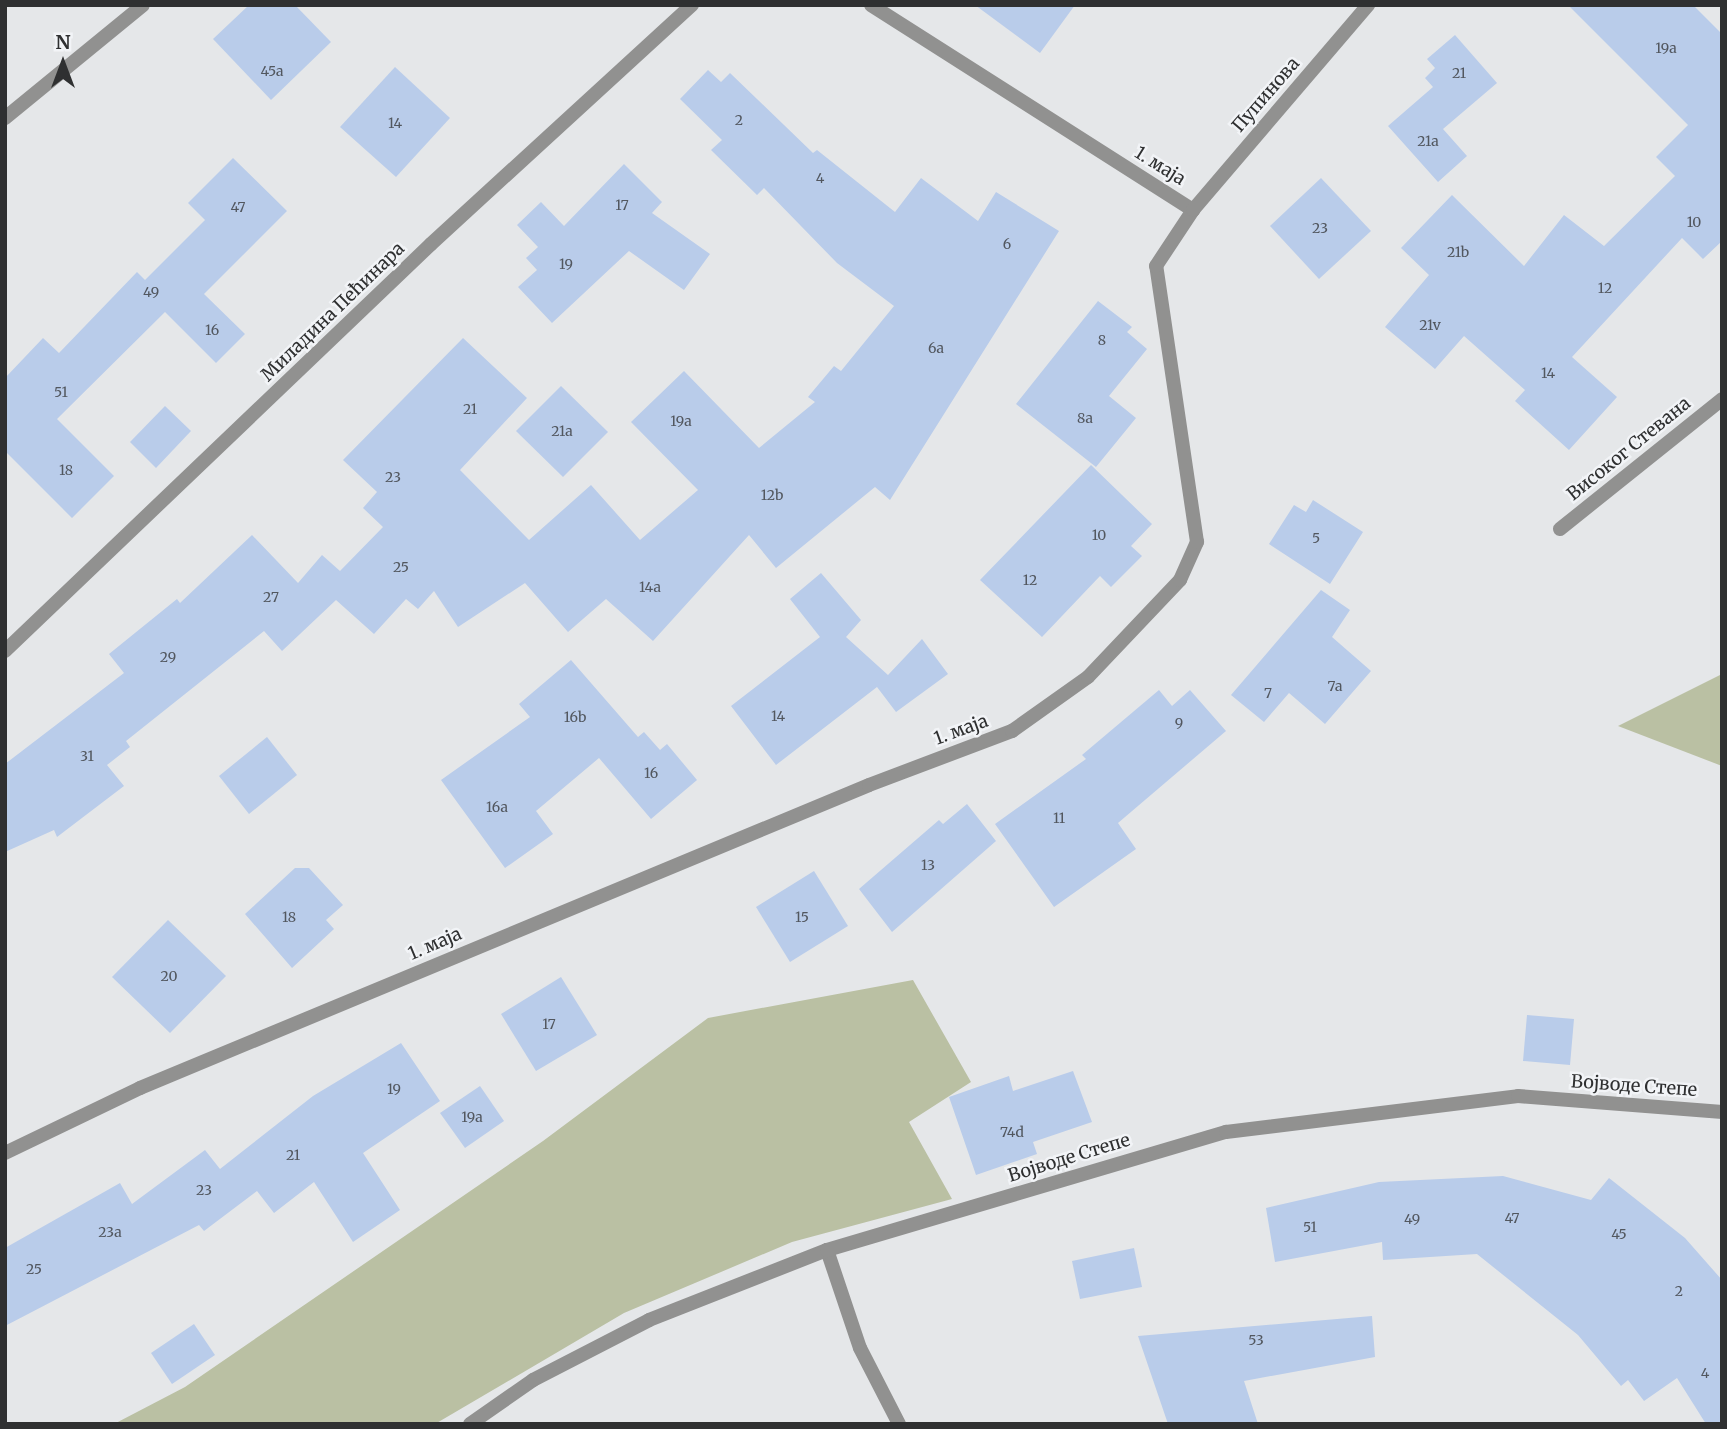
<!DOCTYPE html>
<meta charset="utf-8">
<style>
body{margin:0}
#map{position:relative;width:1727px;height:1429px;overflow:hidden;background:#e5e7e9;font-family:Merriweather,serif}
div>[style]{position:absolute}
.green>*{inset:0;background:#bac0a3}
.building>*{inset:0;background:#b9ccea}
.street>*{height:14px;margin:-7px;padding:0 7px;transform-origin:7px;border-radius:7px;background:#919190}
span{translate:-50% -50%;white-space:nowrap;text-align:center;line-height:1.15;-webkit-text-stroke:5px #f2f4f7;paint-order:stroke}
.number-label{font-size:14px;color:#52575f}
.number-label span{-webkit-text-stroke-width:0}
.street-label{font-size:18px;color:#2f3031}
.frame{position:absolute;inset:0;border:7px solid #2f3031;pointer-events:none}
.north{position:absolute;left:28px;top:28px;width:70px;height:70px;-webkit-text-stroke:5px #f2f4f7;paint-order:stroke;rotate:0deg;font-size:19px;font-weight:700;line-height:28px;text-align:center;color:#2f3031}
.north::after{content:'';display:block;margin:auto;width:24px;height:32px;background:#2f3031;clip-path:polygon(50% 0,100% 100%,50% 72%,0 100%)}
</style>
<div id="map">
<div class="green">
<i style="clip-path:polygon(1722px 674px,1722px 766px,1618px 726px)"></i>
<i style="clip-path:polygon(913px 980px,971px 1082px,909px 1122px,952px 1199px,792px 1242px,624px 1313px,435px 1424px,114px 1424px,185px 1387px,543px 1141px,708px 1018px)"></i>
</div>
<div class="building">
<i style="clip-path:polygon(249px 5px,295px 5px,331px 42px,271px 100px,213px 39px)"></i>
<i style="clip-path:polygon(975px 5px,1075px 5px,1040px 53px)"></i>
<i style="clip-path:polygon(1568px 5px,1693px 5px,1722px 34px,1722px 241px,1703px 259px,1682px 238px,1572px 357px,1617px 397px,1569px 450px,1515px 401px,1525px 390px,1464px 336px,1435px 369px,1385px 327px,1429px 275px,1401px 248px,1452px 195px,1524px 266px,1564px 215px,1604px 246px,1675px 176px,1656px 157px,1688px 125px)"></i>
<i style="clip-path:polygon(1455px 35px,1497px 83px,1443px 129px,1467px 156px,1438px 182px,1388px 126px,1433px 87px,1425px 78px,1435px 68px,1427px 59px)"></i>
<i style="clip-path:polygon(395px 67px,450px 118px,396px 177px,340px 127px)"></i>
<i style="clip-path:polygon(708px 70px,721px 82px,730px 73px,813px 153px,817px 150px,895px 212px,921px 178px,978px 221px,996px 192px,1059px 231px,890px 500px,875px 487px,776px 568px,749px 535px,653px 641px,606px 599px,568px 632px,525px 583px,458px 627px,434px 591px,418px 609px,406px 599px,374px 634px,336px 600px,282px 651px,264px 631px,126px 741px,130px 747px,107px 765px,124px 786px,57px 837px,54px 830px,5px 852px,5px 764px,124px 673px,109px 654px,177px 599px,180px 603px,252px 535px,298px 583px,322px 555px,340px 571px,383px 527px,363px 508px,377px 492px,343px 460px,463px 338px,527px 398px,460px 470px,529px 540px,591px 485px,640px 540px,698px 490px,631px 422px,684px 371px,759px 448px,815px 402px,808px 397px,834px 366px,841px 371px,894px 306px,837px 263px,764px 188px,757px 195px,711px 150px,722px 140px,680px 99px)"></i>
<i style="clip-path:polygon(233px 158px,287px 211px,204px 294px,245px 334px,216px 363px,165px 312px,57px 419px,114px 476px,72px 518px,5px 451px,5px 378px,43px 338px,59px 353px,137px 272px,145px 280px,205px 220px,188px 203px)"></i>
<i style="clip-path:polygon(624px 164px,662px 202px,652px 213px,710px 254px,684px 290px,629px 251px,552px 323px,518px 287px,537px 270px,526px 258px,538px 247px,517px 225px,541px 202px,564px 226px)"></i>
<i style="clip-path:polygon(1321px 178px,1371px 231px,1319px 279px,1270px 226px)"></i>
<i style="clip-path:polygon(1098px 301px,1132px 327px,1127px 332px,1147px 349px,1109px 396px,1136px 418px,1096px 467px,1016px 404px)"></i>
<i style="clip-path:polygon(561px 386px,608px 432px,563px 477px,516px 431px)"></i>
<i style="clip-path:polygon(165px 406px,191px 431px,156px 468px,130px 442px)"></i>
<i style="clip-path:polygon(1091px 465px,1152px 524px,1131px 546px,1142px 556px,1111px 587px,1100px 576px,1042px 637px,980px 580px)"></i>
<i style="clip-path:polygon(1313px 500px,1363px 532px,1330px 584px,1269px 544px,1294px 505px,1306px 512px)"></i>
<i style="clip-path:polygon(821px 573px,861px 620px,846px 637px,888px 675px,922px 639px,948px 674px,896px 712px,877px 687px,776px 765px,731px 706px,820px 637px,790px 599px)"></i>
<i style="clip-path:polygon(1321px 590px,1350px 610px,1332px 637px,1371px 671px,1325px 724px,1289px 693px,1264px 722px,1231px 695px)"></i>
<i style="clip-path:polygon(571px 660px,638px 737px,644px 732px,660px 750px,667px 744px,697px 780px,651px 819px,599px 758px,536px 811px,553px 834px,505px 868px,441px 780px,530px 717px,519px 704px)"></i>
<i style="clip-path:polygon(1159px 690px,1172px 706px,1190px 690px,1226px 731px,1118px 823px,1136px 849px,1054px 907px,995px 824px,1086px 759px,1082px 755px)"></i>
<i style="clip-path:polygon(267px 737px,297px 775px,249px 814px,219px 776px)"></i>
<i style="clip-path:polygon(967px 804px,996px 841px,892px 932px,859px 889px,939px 820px,943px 824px)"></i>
<i style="clip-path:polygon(295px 868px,309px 868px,343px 905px,326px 920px,334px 929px,292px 968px,245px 914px)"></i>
<i style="clip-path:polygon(814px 871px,848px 926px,790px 962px,756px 907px)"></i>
<i style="clip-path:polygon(168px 920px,226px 976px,170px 1033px,112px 977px)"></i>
<i style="clip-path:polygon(561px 977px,597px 1035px,536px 1071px,501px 1014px)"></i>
<i style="clip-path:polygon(1527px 1015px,1574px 1019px,1570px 1065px,1523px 1061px)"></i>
<i style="clip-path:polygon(401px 1043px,440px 1101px,363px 1153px,400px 1210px,353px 1242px,314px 1182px,274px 1213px,257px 1191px,204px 1231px,199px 1225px,5px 1326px,5px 1248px,120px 1183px,132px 1204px,205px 1150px,220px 1169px,313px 1096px)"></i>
<i style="clip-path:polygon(1073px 1071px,1092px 1122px,1033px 1142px,1037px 1154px,976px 1175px,949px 1097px,1009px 1076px,1013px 1091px)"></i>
<i style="clip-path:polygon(480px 1086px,504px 1121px,465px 1148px,440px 1113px)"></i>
<i style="clip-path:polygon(1503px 1176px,1591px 1200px,1609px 1178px,1685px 1238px,1722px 1280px,1722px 1424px,1706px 1424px,1677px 1378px,1644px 1401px,1628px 1380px,1621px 1386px,1578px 1335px,1477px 1254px,1383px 1260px,1382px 1242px,1275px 1262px,1266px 1208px,1379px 1182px)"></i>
<i style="clip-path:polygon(1134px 1248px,1142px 1287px,1080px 1299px,1072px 1261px)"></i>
<i style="clip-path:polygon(1372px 1316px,1375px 1357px,1244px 1381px,1258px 1424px,1168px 1424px,1138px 1336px)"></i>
<i style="clip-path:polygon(194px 1324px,215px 1355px,172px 1384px,151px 1353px)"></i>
</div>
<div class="street">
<i style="left:871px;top:5px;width:382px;rotate:32.5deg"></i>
<i style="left:5px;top:118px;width:178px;rotate:-39.3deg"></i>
<i style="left:1560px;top:529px;width:208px;rotate:-38.7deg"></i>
<i style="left:5px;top:651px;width:589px;rotate:-43.69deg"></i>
<i style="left:431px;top:244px;width:354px;rotate:-42.5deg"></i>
<i style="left:5px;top:1153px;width:150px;rotate:-25.7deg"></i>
<i style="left:140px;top:1088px;width:789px;rotate:-22.57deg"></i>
<i style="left:869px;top:785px;width:153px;rotate:-20.7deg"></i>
<i style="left:1012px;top:731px;width:93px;rotate:-35.4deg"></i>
<i style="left:1088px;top:677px;width:134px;rotate:-46.5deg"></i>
<i style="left:1180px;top:580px;width:42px;rotate:-65.9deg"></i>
<i style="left:1197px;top:542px;width:279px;rotate:-98.4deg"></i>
<i style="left:1156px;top:266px;width:67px;rotate:-56.5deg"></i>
<i style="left:1193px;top:210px;width:270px;rotate:-49.5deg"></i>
<i style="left:827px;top:1250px;width:103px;rotate:71.4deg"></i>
<i style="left:860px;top:1348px;width:85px;rotate:62.8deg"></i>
<i style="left:470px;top:1424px;width:77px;rotate:-34.9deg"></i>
<i style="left:533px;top:1380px;width:131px;rotate:-27.3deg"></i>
<i style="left:649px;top:1320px;width:191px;rotate:-21.5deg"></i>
<i style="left:827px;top:1250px;width:416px;rotate:-16.5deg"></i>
<i style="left:1226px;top:1132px;width:294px;rotate:-7deg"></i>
<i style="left:1518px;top:1096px;width:205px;rotate:4.5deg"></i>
</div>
<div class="number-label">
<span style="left:1666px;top:48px">19a</span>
<span style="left:272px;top:71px">45a</span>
<span style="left:1459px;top:73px">21</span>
<span style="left:739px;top:120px">2</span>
<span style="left:395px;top:123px">14</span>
<span style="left:1428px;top:141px">21a</span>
<span style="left:820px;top:178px">4</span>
<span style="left:622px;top:205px">17</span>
<span style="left:238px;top:207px">47</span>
<span style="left:1694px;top:222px">10</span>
<span style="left:1320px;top:228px">23</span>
<span style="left:1007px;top:244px">6</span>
<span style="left:1458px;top:252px">21b</span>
<span style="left:566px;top:264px">19</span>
<span style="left:1605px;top:288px">12</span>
<span style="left:151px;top:292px">49</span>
<span style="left:1430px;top:325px">21v</span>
<span style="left:212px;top:330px">16</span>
<span style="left:1102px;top:340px">8</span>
<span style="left:936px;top:348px">6a</span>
<span style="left:1548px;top:373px">14</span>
<span style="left:61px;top:392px">51</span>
<span style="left:470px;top:409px">21</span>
<span style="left:1085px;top:418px">8a</span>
<span style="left:681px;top:421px">19a</span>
<span style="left:562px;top:431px">21a</span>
<span style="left:66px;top:470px">18</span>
<span style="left:393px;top:477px">23</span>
<span style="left:772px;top:495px">12b</span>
<span style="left:1099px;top:535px">10</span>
<span style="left:1316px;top:538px">5</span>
<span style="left:401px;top:567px">25</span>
<span style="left:1030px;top:580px">12</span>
<span style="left:650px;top:587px">14a</span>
<span style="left:271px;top:597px">27</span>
<span style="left:168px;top:657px">29</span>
<span style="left:1335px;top:686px">7a</span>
<span style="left:1268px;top:693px">7</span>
<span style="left:778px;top:716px">14</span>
<span style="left:575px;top:717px">16b</span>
<span style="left:1179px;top:723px">9</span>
<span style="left:87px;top:756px">31</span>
<span style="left:651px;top:773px">16</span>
<span style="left:497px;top:807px">16a</span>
<span style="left:1059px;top:818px">11</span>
<span style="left:928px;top:865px">13</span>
<span style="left:289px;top:917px">18</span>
<span style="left:802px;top:917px">15</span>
<span style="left:169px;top:976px">20</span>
<span style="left:549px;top:1024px">17</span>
<span style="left:394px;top:1089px">19</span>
<span style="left:472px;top:1117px">19a</span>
<span style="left:1012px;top:1132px">74d</span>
<span style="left:293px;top:1155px">21</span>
<span style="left:204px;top:1190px">23</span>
<span style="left:1512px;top:1218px">47</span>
<span style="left:1412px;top:1219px">49</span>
<span style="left:1310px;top:1227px">51</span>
<span style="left:110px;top:1232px">23a</span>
<span style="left:1619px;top:1234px">45</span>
<span style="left:34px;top:1269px">25</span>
<span style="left:1679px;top:1291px">2</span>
<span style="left:1256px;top:1340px">53</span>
<span style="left:1705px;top:1373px">4</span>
</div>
<div class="street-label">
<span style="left:1266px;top:95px;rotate:-49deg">Пупинова</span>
<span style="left:1160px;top:166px;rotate:32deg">1. маја</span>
<span style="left:333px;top:312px;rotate:-44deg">Миладина Пећинара</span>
<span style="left:1629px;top:449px;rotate:-39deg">Високог Стевана</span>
<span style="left:961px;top:730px;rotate:-20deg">1. маја</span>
<span style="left:435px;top:944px;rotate:-23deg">1. маја</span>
<span style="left:1634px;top:1086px;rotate:4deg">Војводе Степе</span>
<span style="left:1069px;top:1158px;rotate:-17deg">Војводе Степе</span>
</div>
<div class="frame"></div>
<div class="north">N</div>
</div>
